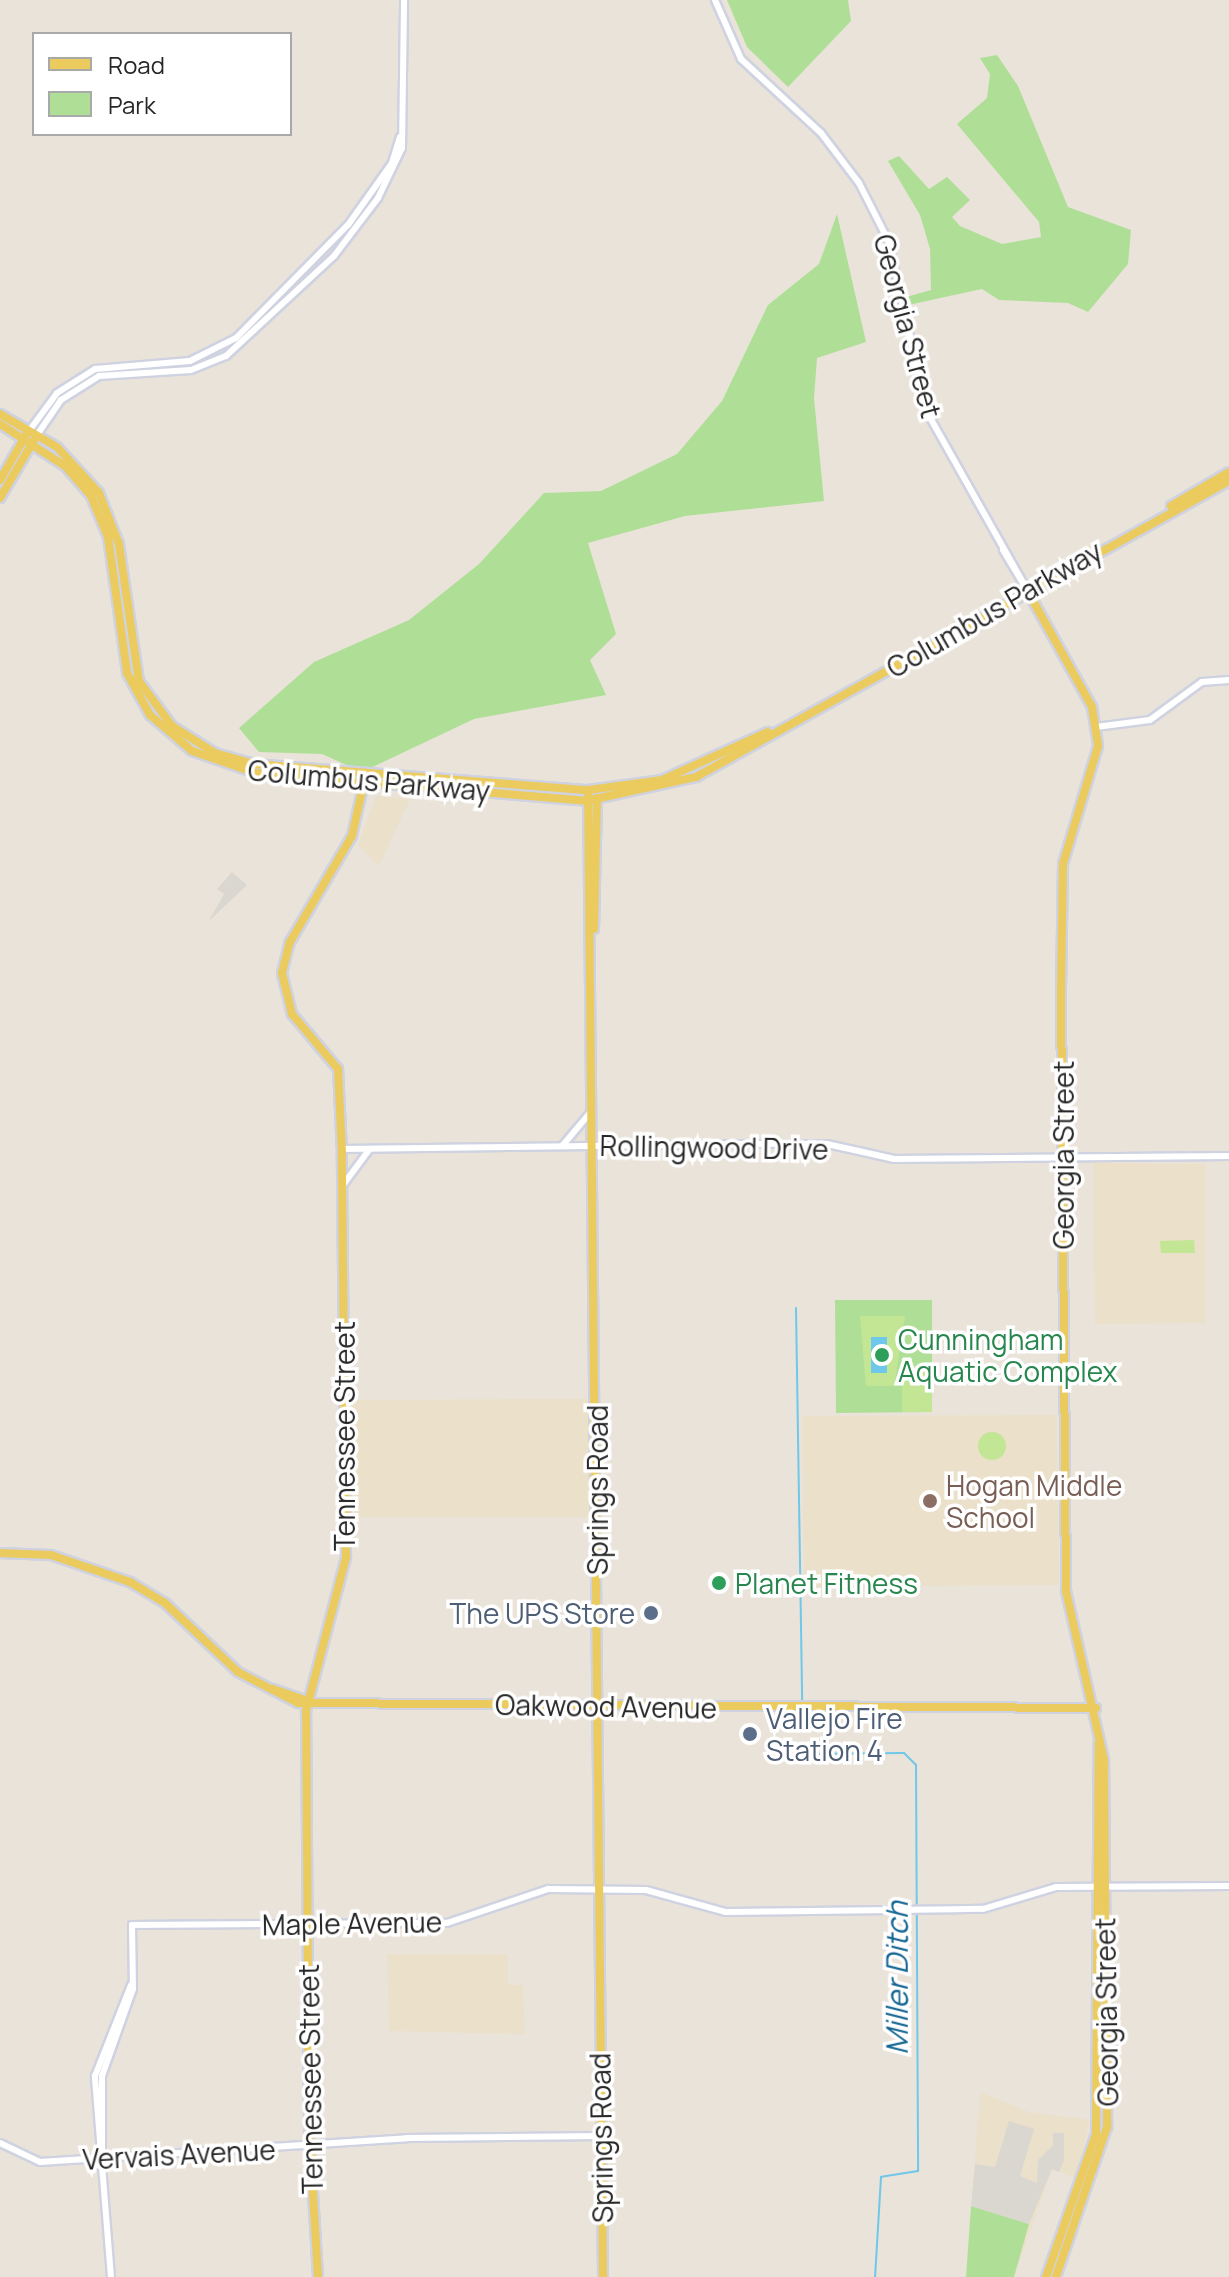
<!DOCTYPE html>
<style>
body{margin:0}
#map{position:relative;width:1229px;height:2277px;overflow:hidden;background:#eae3d9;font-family:Manrope,sans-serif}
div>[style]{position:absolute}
.education>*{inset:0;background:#ebe0c9}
.green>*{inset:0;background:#afdf97}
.pitch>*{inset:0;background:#c2e693}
.round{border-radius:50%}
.plaza>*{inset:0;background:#dad6d0}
.water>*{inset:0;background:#6fc7e9}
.stream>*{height:2px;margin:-1px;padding:0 1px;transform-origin:1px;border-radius:1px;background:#6fc7e9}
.roads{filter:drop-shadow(2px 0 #cfd2e0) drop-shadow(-2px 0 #cfd2e0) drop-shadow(0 2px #cfd2e0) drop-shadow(0 -2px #cfd2e0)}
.minor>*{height:6px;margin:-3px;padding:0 3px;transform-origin:3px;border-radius:3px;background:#fff}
.major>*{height:8px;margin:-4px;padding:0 4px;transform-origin:4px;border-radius:4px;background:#ebcb5d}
.dots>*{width:22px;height:22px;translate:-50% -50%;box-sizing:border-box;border:4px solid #fff;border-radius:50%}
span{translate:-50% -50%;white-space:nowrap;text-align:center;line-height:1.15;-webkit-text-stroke:7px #fff;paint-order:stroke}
.street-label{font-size:28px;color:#272727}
.leisure-label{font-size:28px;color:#27864d}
.left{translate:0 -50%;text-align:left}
.education-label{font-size:28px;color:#785e54}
.service-label{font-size:28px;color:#4e5e75}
.right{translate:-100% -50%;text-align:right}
.water-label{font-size:30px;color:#126491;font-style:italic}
.legend{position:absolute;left:32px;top:32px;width:260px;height:104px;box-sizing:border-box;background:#fff;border:2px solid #a9a9a9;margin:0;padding:10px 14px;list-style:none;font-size:24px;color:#272727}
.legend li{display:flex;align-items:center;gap:16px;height:40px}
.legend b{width:40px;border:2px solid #a9a9a9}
</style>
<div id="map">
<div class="education">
<i style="clip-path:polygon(376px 796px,410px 799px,379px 866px,358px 845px)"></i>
<i style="clip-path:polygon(1093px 1163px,1206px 1164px,1206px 1323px,1095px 1324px)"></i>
<i style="clip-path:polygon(590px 1399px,591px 1517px,355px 1517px,352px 1400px)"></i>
<i style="clip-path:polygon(1057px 1415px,1059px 1585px,804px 1587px,802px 1416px)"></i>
<i style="clip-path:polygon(387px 1954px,508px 1954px,508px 1985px,523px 1985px,525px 2034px,389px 2031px)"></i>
<i style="clip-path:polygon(980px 2092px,1029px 2112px,1090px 2120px,1076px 2178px,1052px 2169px,1014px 2277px,966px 2277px)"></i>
</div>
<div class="green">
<i style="clip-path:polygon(727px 0,848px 0,851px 21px,788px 87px,747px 47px)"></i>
<i style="clip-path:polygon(997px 55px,1018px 86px,1068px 207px,1131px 230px,1128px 264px,1088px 312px,1068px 303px,999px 300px,982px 289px,908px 305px,906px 297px,931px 290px,930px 249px,920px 215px,888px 161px,899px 156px,929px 189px,947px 177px,970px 200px,952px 217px,960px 226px,1002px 244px,1041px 237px,1039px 222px,957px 124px,987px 98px,990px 74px,980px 58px)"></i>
<i style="clip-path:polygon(837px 214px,866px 342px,817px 358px,814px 398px,824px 501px,685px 516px,588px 543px,616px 634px,590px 660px,606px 695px,474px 719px,362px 772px,322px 754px,259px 752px,239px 728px,314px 662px,409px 620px,479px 564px,544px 493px,601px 491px,677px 454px,722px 401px,768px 305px,819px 264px)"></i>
<i style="clip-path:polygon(835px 1300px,932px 1300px,932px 1412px,836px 1413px)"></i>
<i style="clip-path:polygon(971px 2206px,1029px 2224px,1014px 2277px,966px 2277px)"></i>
</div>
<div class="pitch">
<i style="clip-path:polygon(1194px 1240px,1195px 1253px,1161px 1253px,1160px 1241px)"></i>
<i style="clip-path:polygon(860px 1316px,905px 1316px,894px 1386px,866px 1386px)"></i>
<i style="clip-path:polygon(902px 1366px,932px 1366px,932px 1412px,902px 1412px)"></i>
<i class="round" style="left:978px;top:1432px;width:28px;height:28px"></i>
</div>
<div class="plaza">
<i style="clip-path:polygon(232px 872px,247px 885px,209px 921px,224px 894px,217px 889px)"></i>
<i style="clip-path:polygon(1009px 2121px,1034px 2129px,1020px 2176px,1037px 2183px,1038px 2160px,1053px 2145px,1053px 2133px,1064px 2133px,1064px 2160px,1059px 2172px,1052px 2169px,1029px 2224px,971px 2206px,975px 2164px,995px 2167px)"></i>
</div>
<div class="water">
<i style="clip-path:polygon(871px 1337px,887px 1337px,887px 1373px,871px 1373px)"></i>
</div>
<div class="stream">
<i style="left:796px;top:1308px;width:394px;rotate:89.1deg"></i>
<i style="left:803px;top:1754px;width:101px;rotate:-0.6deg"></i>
<i style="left:904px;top:1753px;width:17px;rotate:45deg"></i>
<i style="left:916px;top:1765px;width:406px;rotate:89.7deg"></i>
<i style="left:918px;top:2171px;width:37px;rotate:171deg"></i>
<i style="left:881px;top:2177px;width:100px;rotate:93.4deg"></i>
</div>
<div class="roads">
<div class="minor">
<i style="left:715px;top:0;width:64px;rotate:66.2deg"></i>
<i style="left:741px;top:59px;width:109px;rotate:42.8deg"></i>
<i style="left:821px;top:133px;width:63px;rotate:52.8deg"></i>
<i style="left:859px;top:183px;width:64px;rotate:63deg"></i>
<i style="left:888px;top:240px;width:179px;rotate:77.1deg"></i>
<i style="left:928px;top:414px;width:202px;rotate:60.6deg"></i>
<i style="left:29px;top:431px;width:47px;rotate:-53.6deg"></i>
<i style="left:57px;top:393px;width:45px;rotate:-32.3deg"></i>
<i style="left:95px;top:369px;width:95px;rotate:-4.8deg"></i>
<i style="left:190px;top:361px;width:51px;rotate:-26.6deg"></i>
<i style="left:236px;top:338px;width:159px;rotate:-45.3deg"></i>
<i style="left:348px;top:225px;width:76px;rotate:-54.6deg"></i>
<i style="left:392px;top:163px;width:27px;rotate:-73deg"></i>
<i style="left:37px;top:435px;width:42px;rotate:-55.6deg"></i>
<i style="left:61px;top:400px;width:45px;rotate:-32.3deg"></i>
<i style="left:99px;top:376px;width:92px;rotate:-3.7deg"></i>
<i style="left:191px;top:370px;width:38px;rotate:-22deg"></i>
<i style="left:226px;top:356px;width:147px;rotate:-42.8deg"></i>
<i style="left:334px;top:256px;width:73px;rotate:-52.8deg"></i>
<i style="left:378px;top:198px;width:55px;rotate:-64.4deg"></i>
<i style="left:402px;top:148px;width:148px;rotate:-89.2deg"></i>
<i style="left:1003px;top:550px;width:47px;rotate:59deg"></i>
<i style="left:1096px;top:727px;width:54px;rotate:-7.4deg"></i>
<i style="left:1150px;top:720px;width:64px;rotate:-36.2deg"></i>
<i style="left:1202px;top:682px;width:27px;rotate:-4deg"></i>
<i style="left:563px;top:1145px;width:40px;rotate:-50deg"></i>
<i style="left:342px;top:1149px;width:435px;rotate:-0.7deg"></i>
<i style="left:777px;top:1144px;width:50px"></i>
<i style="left:827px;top:1144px;width:69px;rotate:12.6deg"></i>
<i style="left:894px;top:1159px;width:335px;rotate:-0.5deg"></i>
<i style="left:343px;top:1185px;width:44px;rotate:-53.4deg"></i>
<i style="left:0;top:2143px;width:44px;rotate:25.4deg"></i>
<i style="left:40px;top:2162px;width:368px;rotate:-3.7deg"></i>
<i style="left:407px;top:2138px;width:194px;rotate:-0.6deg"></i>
<i style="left:102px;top:2158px;width:82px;rotate:-90deg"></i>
<i style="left:102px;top:2076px;width:92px;rotate:-70.4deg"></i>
<i style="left:133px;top:1989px;width:64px;rotate:-90.9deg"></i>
<i style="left:132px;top:1925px;width:315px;rotate:-0.4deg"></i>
<i style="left:447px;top:1923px;width:107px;rotate:-18.6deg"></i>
<i style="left:548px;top:1889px;width:98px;rotate:0.6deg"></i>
<i style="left:646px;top:1890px;width:83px;rotate:15.4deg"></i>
<i style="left:726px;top:1912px;width:257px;rotate:-0.7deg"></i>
<i style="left:983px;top:1909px;width:76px;rotate:-16.8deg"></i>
<i style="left:1056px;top:1887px;width:173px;rotate:-0.3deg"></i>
<i style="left:111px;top:2277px;width:202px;rotate:-94.6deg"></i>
<i style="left:95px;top:2076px;width:98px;rotate:-68.4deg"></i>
</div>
<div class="major">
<i style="left:0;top:414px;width:66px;rotate:30.1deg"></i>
<i style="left:57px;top:447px;width:62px;rotate:47.6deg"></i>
<i style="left:99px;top:493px;width:55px;rotate:68.6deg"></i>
<i style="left:119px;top:544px;width:138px;rotate:81.7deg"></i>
<i style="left:139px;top:681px;width:56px;rotate:53.7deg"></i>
<i style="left:172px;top:726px;width:51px;rotate:32.1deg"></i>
<i style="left:215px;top:753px;width:41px;rotate:15.8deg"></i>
<i style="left:254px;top:764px;width:335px;rotate:4.5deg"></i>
<i style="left:588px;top:790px;width:75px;rotate:-7.7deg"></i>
<i style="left:662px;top:780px;width:116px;rotate:-24.4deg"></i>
<i style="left:0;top:424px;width:77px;rotate:32.9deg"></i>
<i style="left:65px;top:466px;width:40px;rotate:49deg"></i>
<i style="left:91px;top:496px;width:44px;rotate:67.5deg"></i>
<i style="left:108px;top:537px;width:137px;rotate:82deg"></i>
<i style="left:127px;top:673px;width:48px;rotate:61.3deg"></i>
<i style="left:150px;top:715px;width:55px;rotate:40.6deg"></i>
<i style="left:192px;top:751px;width:68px;rotate:19deg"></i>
<i style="left:256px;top:773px;width:331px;rotate:4.8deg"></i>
<i style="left:586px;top:801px;width:113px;rotate:-12.3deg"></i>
<i style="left:696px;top:777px;width:610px;rotate:-29.05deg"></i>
<i style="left:0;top:480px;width:52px;rotate:-60deg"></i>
<i style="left:0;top:498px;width:67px;rotate:-59.6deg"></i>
<i style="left:1171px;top:506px;width:67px;rotate:-30.4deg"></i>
<i style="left:1027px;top:590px;width:134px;rotate:60.9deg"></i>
<i style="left:1092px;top:707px;width:39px;rotate:81deg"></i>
<i style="left:1098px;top:746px;width:123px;rotate:106.5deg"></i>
<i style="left:1063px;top:864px;width:121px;rotate:90.9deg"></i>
<i style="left:1061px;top:985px;width:606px;rotate:89.53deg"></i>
<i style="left:1066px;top:1591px;width:173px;rotate:77.3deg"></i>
<i style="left:1104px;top:1760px;width:367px;rotate:89.5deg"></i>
<i style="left:1107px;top:2127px;width:158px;rotate:108.8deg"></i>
<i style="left:588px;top:790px;width:1487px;rotate:89.42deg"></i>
<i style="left:594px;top:929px;width:131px;rotate:-88.7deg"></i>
<i style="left:0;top:1553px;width:51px;rotate:2.2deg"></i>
<i style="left:51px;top:1555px;width:83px;rotate:18.9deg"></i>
<i style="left:130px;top:1582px;width:41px;rotate:31deg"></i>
<i style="left:165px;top:1603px;width:100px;rotate:43.4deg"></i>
<i style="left:238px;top:1672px;width:68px;rotate:27.3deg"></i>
<i style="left:298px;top:1703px;width:798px;rotate:0.36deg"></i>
<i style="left:273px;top:1689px;width:36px;rotate:19deg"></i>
<i style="left:318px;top:2277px;width:151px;rotate:-93.4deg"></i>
<i style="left:309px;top:2126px;width:415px;rotate:-90.4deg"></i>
<i style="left:306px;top:1711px;width:159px;rotate:-75.4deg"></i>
<i style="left:346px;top:1557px;width:404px;rotate:-90.6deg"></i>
<i style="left:342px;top:1153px;width:84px;rotate:-92.7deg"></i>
<i style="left:338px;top:1069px;width:72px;rotate:-129.9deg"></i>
<i style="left:292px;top:1014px;width:42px;rotate:-103.7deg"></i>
<i style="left:282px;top:973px;width:32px;rotate:-76deg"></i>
<i style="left:290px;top:942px;width:123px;rotate:-59.7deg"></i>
<i style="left:352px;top:836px;width:65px;rotate:-77.5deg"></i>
<i style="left:1046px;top:2277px;width:151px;rotate:-70.7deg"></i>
<i style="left:1096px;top:2134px;width:391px;rotate:-89.6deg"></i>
</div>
</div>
<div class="dots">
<i style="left:882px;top:1355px;background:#2e9e5b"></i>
<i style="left:930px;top:1501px;background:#8d6e63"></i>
<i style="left:719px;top:1583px;background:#2e9e5b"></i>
<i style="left:651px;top:1613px;background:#5c6f8a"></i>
<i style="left:750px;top:1734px;background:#5c6f8a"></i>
</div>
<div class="street-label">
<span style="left:908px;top:326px;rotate:75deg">Georgia Street</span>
<span style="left:994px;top:609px;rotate:-30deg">Columbus Parkway</span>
<span style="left:369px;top:780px;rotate:5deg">Columbus Parkway</span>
<span style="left:714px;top:1147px;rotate:1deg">Rollingwood Drive</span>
<span style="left:1063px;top:1155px;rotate:-90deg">Georgia Street</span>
<span style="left:344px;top:1436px;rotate:-90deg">Tennessee Street</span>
<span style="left:597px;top:1490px;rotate:-90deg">Springs Road</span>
<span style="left:606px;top:1706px;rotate:1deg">Oakwood Avenue</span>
<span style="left:352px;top:1923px;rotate:-1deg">Maple Avenue</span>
<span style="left:1106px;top:2012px;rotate:-91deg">Georgia Street</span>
<span style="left:310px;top:2079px;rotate:-91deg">Tennessee Street</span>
<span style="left:601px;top:2138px;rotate:-91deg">Springs Road</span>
<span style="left:179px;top:2154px;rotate:-3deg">Vervais Avenue</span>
</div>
<div class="leisure-label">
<span class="left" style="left:898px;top:1355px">Cunningham<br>Aquatic Complex</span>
<span class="left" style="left:735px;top:1583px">Planet Fitness</span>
</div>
<div class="education-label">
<span class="left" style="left:946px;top:1501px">Hogan Middle<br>School</span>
</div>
<div class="service-label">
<span class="right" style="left:635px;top:1613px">The UPS Store</span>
<span class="left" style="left:766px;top:1734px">Vallejo Fire<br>Station 4</span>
</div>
<div class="water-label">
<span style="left:897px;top:1978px;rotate:-90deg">Miller Ditch</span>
</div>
<ul class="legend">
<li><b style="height:10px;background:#ebcb5d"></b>Road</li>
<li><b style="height:22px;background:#afdf97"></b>Park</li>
</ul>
</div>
